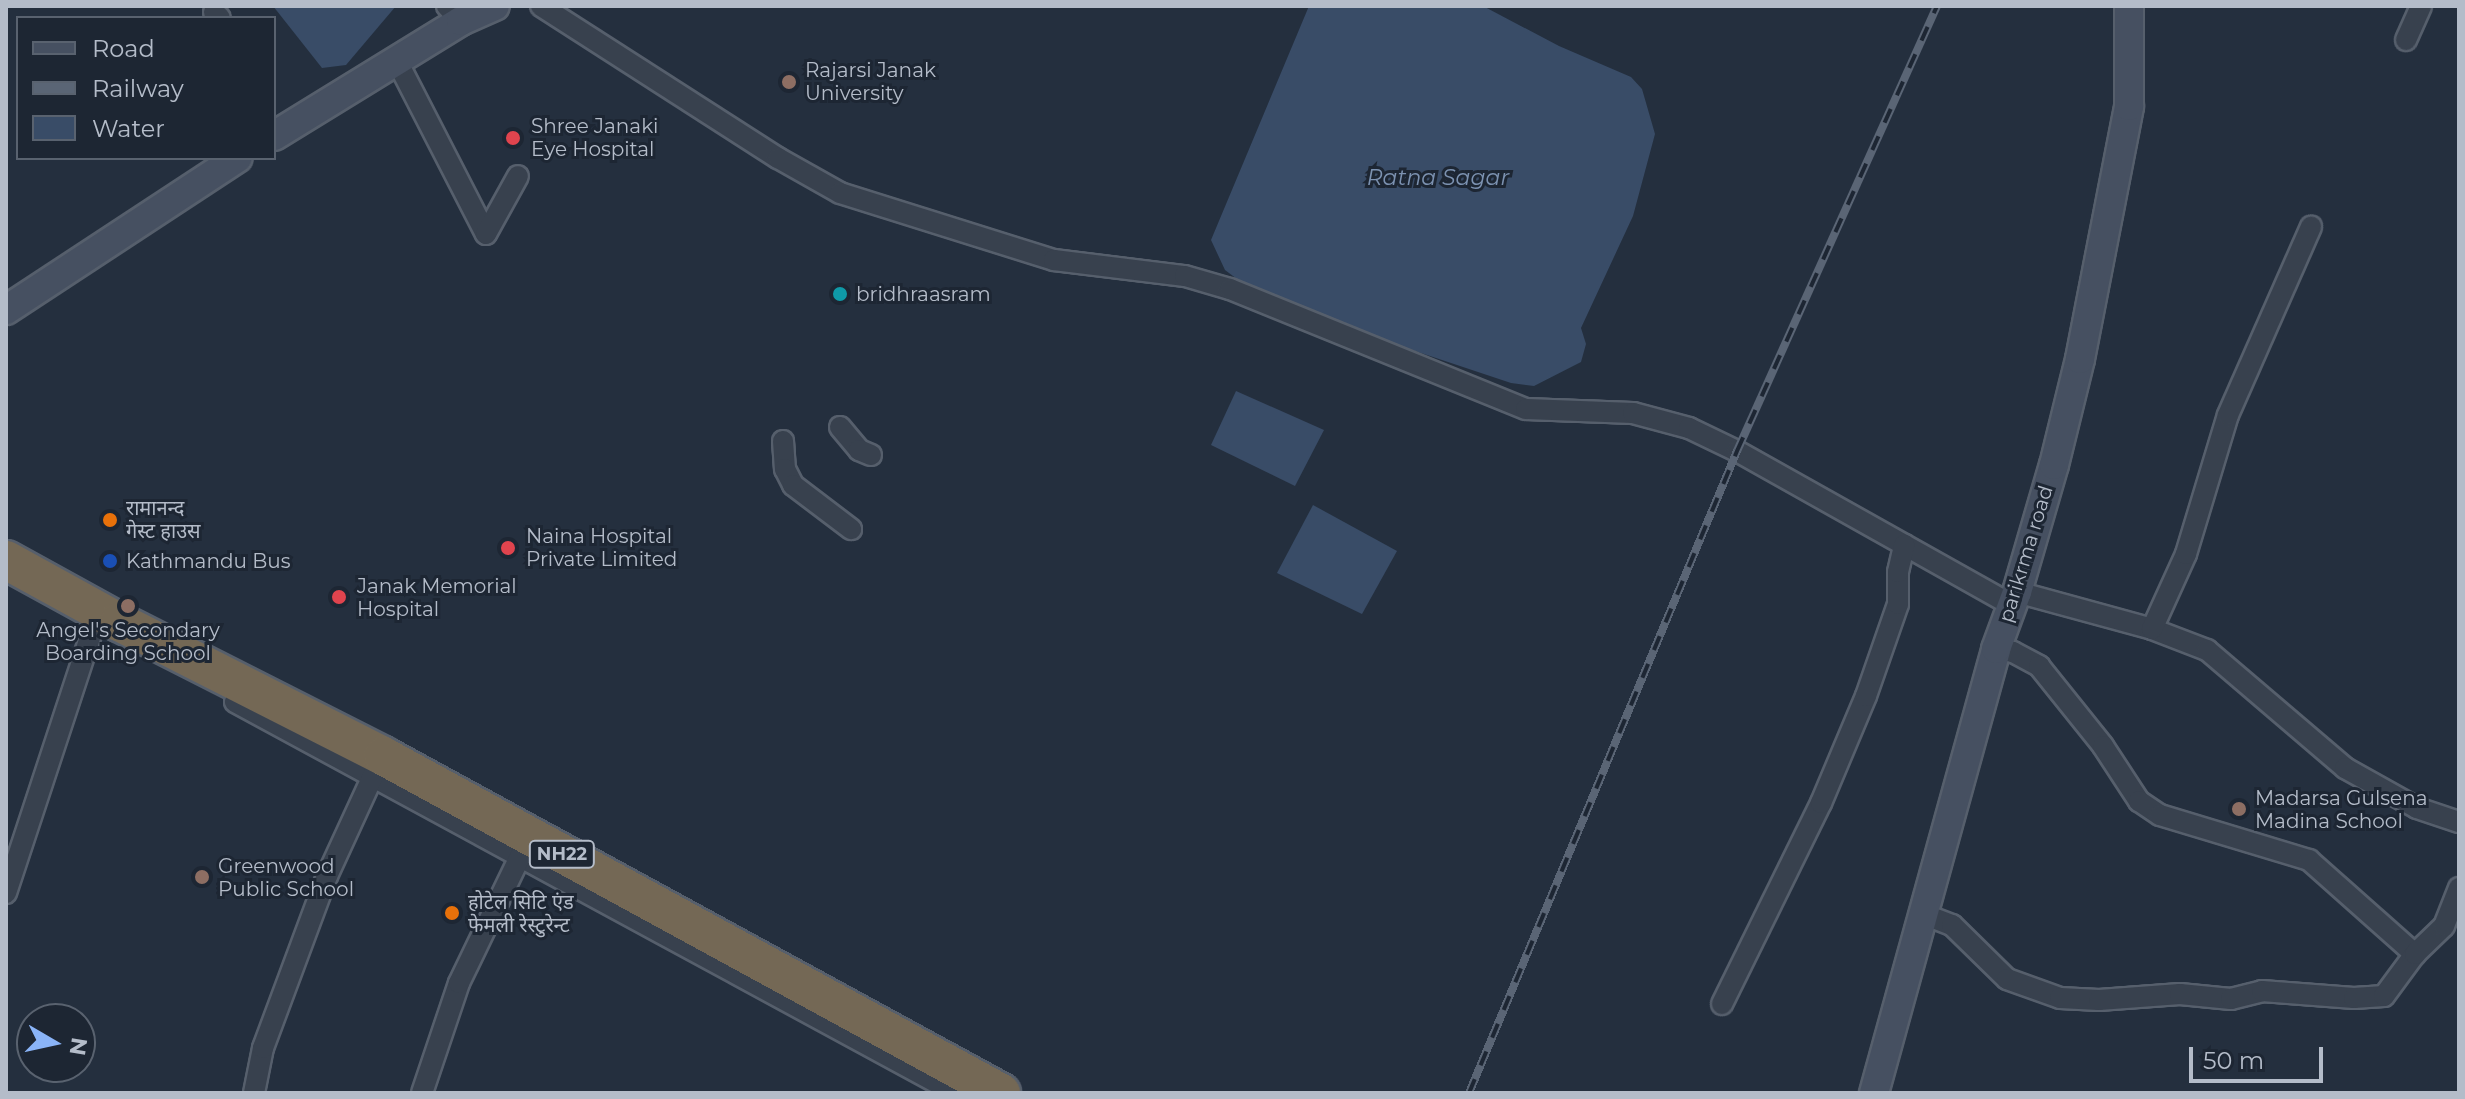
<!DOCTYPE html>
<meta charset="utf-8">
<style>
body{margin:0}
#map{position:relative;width:2465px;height:1099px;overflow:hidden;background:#242f3e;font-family:Montserrat,"Noto Sans Devanagari",sans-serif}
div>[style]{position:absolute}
.water>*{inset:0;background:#394c67}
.roads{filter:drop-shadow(2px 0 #565f6c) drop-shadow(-2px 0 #565f6c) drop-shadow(0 2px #565f6c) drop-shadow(0 -2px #565f6c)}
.street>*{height:20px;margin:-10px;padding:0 10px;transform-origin:10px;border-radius:10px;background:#38414e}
.secondary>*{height:28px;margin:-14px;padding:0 14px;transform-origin:14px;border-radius:14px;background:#465061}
.highway>*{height:38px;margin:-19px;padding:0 19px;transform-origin:19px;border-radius:19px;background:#746855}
.rail>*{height:8px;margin-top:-4px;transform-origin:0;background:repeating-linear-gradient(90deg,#1d2633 0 15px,#5a6575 0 30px);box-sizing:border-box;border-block:2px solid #5a6575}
.dots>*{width:22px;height:22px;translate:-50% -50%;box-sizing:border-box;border:4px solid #1d2633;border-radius:50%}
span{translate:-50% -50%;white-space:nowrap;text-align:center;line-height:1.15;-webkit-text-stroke:6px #1d2633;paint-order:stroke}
.shield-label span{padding:2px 6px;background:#1d2633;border:2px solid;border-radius:6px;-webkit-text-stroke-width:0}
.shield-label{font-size:18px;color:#b4bcc9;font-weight:700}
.poi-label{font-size:20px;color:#b4bcc9}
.left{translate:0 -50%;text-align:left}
.street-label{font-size:20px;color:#b4bcc9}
.water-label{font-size:22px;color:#7c92b1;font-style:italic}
.frame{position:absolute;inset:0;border:8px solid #b4bcc9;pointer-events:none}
.legend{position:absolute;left:16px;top:16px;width:260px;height:144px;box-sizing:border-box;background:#1d2633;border:2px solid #59626f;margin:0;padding:10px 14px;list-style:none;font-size:24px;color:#b4bcc9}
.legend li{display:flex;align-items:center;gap:16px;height:40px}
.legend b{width:40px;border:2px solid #59626f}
.north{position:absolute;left:16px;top:1003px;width:80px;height:80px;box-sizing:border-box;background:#1d2633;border:2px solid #59626f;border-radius:50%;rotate:99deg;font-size:22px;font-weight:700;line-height:32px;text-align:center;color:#b4bcc9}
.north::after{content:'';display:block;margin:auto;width:28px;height:36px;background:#8ab4f8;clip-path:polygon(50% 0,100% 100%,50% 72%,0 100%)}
.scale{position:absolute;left:2189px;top:1047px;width:134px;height:36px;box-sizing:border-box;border:4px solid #b4bcc9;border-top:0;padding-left:10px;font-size:24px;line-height:28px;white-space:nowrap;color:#b4bcc9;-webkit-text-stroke:6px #1d2633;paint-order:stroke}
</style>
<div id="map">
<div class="water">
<i style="clip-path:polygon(273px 6px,396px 6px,346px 65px,322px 68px)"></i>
<i style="clip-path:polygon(1309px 6px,1483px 6px,1559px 46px,1631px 77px,1642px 89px,1655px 134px,1633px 216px,1581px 328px,1586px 344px,1581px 362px,1534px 386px,1511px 383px,1361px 333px,1249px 288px,1225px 270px,1211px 240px)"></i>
<i style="clip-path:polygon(1236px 391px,1324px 430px,1295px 486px,1211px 445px)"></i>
<i style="clip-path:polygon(1313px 505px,1397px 551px,1362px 614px,1277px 573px)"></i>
</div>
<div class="roads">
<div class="street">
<i style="left:447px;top:6px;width:21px;rotate:47deg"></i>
<i style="left:541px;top:6px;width:282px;rotate:32.7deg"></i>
<i style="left:778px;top:158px;width:71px;rotate:29.4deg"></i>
<i style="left:840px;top:193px;width:224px;rotate:17.4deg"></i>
<i style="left:1054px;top:260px;width:132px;rotate:7deg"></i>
<i style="left:1185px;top:276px;width:47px;rotate:16.1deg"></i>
<i style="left:1230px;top:289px;width:319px;rotate:22.1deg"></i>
<i style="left:1526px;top:409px;width:107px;rotate:2.1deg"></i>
<i style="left:1633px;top:413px;width:58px;rotate:15deg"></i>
<i style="left:1689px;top:428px;width:53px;rotate:25.6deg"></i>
<i style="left:1737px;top:451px;width:314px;rotate:29.3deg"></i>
<i style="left:214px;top:12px;width:8px;rotate:45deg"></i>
<i style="left:2406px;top:40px;width:37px;rotate:-66deg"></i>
<i style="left:398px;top:63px;width:192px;rotate:62.8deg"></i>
<i style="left:486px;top:234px;width:66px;rotate:-61.1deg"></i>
<i style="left:840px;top:427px;width:30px;rotate:50deg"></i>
<i style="left:859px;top:450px;width:13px;rotate:23deg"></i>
<i style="left:783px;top:441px;width:28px;rotate:86deg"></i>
<i style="left:785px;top:469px;width:18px;rotate:63deg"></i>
<i style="left:793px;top:485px;width:73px;rotate:37.2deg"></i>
<i style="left:2017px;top:592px;width:140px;rotate:15.3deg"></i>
<i style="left:2152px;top:629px;width:59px;rotate:20.9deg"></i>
<i style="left:2207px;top:650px;width:182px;rotate:40.5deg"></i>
<i style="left:2345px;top:768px;width:82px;rotate:29.1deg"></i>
<i style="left:2417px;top:808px;width:44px;rotate:18.4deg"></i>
<i style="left:2152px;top:629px;width:82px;rotate:-65.6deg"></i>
<i style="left:2186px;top:554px;width:145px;rotate:-73.2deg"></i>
<i style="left:2228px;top:415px;width:206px;rotate:-66.2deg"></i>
<i style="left:1996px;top:649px;width:17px;rotate:10deg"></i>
<i style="left:2013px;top:652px;width:30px;rotate:28deg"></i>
<i style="left:2039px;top:666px;width:102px;rotate:51.3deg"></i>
<i style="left:2103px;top:746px;width:66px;rotate:56.8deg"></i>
<i style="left:2139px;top:801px;width:25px;rotate:34deg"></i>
<i style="left:2160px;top:815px;width:156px;rotate:16.8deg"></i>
<i style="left:2309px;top:860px;width:142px;rotate:41.6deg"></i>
<i style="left:235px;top:702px;width:820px;rotate:28.47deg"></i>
<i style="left:6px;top:893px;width:298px;rotate:-71.8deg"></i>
<i style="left:1923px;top:914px;width:31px;rotate:21deg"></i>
<i style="left:1952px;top:925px;width:77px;rotate:44.5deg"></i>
<i style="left:2007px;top:979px;width:56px;rotate:19.7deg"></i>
<i style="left:2060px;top:998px;width:39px;rotate:3deg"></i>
<i style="left:2099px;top:1000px;width:81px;rotate:-4.2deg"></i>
<i style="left:2180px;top:994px;width:51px;rotate:5.6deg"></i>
<i style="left:2231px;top:999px;width:32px;rotate:-14deg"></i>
<i style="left:2262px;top:991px;width:92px;rotate:4.4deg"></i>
<i style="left:2354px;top:998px;width:30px;rotate:-4deg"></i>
<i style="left:2384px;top:996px;width:52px;rotate:-53.6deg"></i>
<i style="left:2415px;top:954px;width:40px;rotate:-44deg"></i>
<i style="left:2444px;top:926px;width:41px;rotate:-68.5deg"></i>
<i style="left:1722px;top:1004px;width:224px;rotate:-63.8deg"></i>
<i style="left:1821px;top:803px;width:116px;rotate:-67.2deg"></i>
<i style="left:1866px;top:696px;width:97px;rotate:-70.8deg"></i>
<i style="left:1898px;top:604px;width:32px;rotate:-90deg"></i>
<i style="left:1898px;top:572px;width:28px;rotate:-77deg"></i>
<i style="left:254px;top:1093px;width:46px;rotate:-78.7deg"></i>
<i style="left:263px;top:1048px;width:184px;rotate:-69.6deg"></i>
<i style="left:327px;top:876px;width:122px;rotate:-65.3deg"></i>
<i style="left:422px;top:1093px;width:116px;rotate:-71.4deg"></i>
<i style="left:459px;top:983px;width:142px;rotate:-64.2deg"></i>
</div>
<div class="secondary">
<i style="left:274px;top:136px;width:220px;rotate:-31.6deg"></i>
<i style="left:461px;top:21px;width:37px;rotate:-24deg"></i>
<i style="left:6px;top:310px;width:277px;rotate:-33.3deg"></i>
<i style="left:1874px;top:1093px;width:460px;rotate:-74.6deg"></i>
<i style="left:1996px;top:649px;width:61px;rotate:-69.8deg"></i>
<i style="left:2017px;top:592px;width:132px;rotate:-73.8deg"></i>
<i style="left:2054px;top:465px;width:109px;rotate:-76.2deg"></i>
<i style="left:2080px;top:359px;width:258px;rotate:-79deg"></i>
<i style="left:2129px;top:106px;width:100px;rotate:-90deg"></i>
</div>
<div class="highway">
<i style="left:6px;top:560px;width:129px;rotate:28.8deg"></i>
<i style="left:119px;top:622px;width:296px;rotate:26.9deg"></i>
<i style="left:383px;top:756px;width:704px;rotate:28.6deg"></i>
</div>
</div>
<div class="rail">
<i style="left:1469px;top:1093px;width:696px;rotate:-67.34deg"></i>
<i style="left:1737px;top:451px;width:488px;rotate:-65.8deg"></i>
</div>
<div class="dots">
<i style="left:789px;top:82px;background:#8d6e63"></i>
<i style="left:513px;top:138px;background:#e0444e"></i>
<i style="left:840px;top:294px;background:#0f9aa8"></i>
<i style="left:110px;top:520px;background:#e8710a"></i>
<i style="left:508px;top:548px;background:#e0444e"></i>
<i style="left:110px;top:561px;background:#1a4fb4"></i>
<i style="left:339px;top:597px;background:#e0444e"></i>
<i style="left:128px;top:606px;background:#8d6e63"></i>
<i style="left:2239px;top:809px;background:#8d6e63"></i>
<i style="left:202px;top:877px;background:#8d6e63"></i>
<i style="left:452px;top:913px;background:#e8710a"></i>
</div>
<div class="shield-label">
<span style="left:562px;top:854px">NH22</span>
</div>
<div class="poi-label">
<span class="left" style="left:805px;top:82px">Rajarsi Janak<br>University</span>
<span class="left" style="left:531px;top:138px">Shree Janaki<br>Eye Hospital</span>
<span class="left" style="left:856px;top:294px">bridhraasram</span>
<span class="left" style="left:126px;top:520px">रामानन्द<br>गेस्ट हाउस</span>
<span class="left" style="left:526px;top:548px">Naina Hospital<br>Private Limited</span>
<span class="left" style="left:126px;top:561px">Kathmandu Bus</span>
<span class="left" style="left:357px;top:598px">Janak Memorial<br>Hospital</span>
<span style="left:128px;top:642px">Angel's Secondary<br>Boarding School</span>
<span class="left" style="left:2255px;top:810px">Madarsa Gulsena<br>Madina School</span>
<span class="left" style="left:218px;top:878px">Greenwood<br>Public School</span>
<span class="left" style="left:468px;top:914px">होटेल सिटि एंड<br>फेमली रेस्टुरेन्ट</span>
</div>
<div class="street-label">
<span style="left:2026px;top:554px;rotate:-73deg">parikrma road</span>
</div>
<div class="water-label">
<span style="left:1438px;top:178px">Ratna Sagar</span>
</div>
<div class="frame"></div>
<ul class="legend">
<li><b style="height:10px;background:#465061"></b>Road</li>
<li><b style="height:10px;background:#5a6575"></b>Railway</li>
<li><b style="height:22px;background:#394c67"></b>Water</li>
</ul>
<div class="north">N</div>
<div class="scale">50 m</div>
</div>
